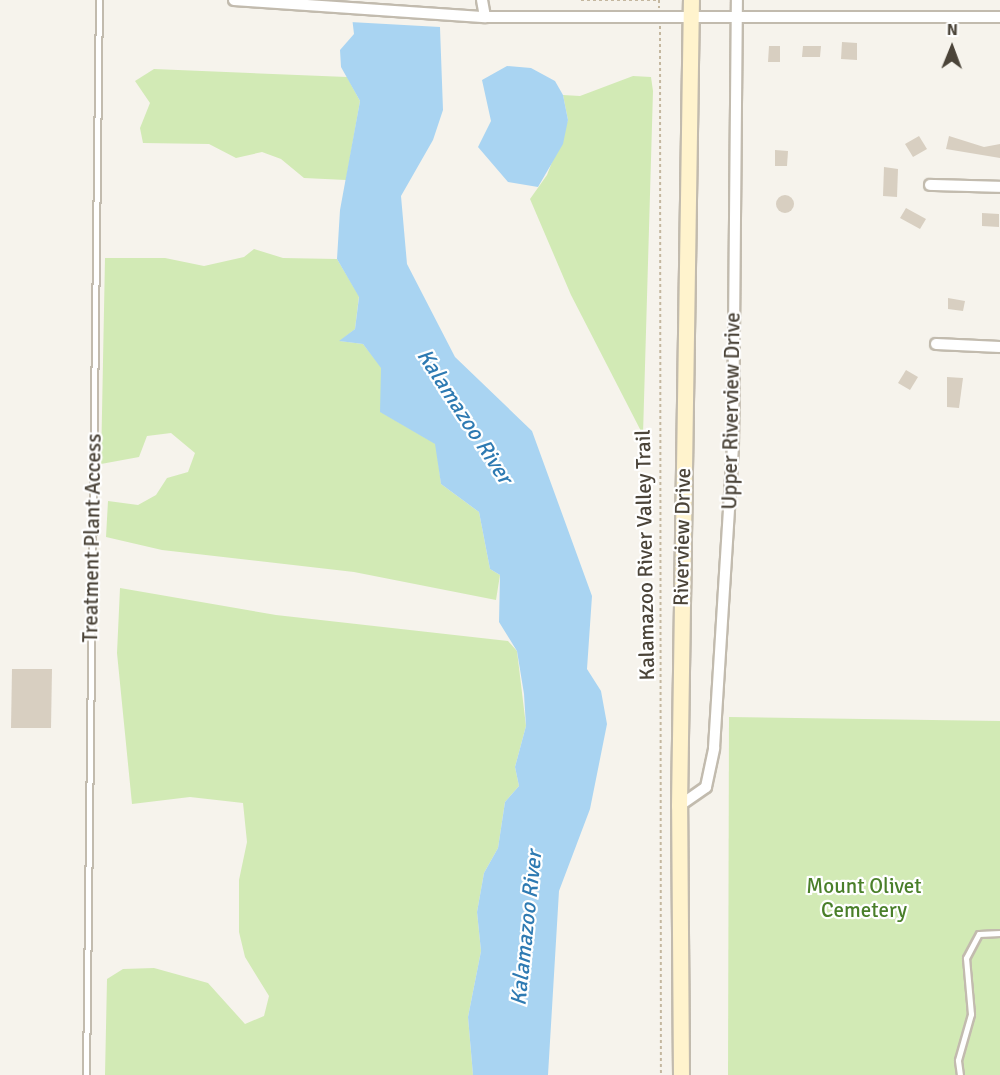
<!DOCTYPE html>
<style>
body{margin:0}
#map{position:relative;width:1000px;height:1075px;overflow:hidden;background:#f6f3ec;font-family:Signika,sans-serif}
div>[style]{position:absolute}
.green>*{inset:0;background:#d2eab5}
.water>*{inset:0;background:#a9d4f2}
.pier>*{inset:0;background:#f6f3ec}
.building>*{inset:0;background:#d8cfc1}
.round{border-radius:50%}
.path>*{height:2px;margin-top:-1px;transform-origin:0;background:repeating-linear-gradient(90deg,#c4b79f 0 3px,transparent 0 6px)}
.roads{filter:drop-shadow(2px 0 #c2bbae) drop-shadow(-2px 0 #c2bbae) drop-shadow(0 2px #c2bbae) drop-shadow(0 -2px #c2bbae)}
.lane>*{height:5px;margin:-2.5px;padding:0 2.5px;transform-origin:2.5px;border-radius:2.5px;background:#fff}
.street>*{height:10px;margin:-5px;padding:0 5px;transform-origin:5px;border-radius:5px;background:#fff}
.secondary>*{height:15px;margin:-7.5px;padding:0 7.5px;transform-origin:7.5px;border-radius:7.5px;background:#fff3cd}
span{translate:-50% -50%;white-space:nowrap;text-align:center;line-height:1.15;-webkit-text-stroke:4.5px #fff;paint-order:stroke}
.street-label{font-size:21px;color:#4b4439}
.park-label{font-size:21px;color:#4a7f2a}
.water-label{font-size:22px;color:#2e7ab2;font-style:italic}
.north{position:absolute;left:922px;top:18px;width:60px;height:60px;-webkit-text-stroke:4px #fff;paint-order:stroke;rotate:1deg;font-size:16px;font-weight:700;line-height:24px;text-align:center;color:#4b4439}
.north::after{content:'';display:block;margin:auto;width:21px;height:27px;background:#4b4439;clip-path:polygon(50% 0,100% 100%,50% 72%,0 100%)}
</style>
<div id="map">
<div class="green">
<i style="clip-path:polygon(154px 69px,347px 77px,360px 101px,346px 180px,304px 178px,281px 159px,262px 152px,236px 158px,209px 144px,143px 143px,140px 128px,150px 103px,135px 81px)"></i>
<i style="clip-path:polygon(633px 76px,651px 77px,653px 91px,643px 435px,571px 295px,530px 199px,547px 175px,568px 120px,563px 95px,580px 96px)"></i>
<i style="clip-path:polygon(254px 249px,283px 258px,337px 259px,359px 296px,355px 329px,340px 341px,363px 344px,382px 368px,381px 412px,436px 444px,441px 484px,479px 512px,490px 569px,500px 575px,496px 600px,354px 572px,162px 550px,106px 537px,108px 501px,138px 505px,156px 495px,167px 478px,188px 472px,195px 453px,171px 433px,147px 436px,139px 457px,101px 464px,105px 258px,165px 258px,204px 266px,244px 257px)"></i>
<i style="clip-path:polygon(120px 588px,276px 615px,508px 641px,517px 651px,526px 726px,515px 767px,519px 786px,505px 802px,498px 848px,484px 873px,477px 912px,481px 951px,468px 1017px,473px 1075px,105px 1075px,107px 979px,123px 969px,154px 968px,208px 983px,245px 1024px,264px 1016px,269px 996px,245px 957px,239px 932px,239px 880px,247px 842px,243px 803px,190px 797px,132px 804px,117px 653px)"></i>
<i style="clip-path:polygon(729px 717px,1000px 721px,1000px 1075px,728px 1075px)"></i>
</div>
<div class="water">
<i style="clip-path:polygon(350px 0,439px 0,443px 110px,433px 140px,401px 196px,407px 264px,455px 357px,532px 431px,592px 596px,587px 669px,601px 691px,607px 724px,590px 809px,559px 891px,548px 1075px,473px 1075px,468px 1017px,481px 951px,477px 912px,484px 873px,498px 848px,505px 802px,519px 786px,515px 767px,526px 726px,524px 694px,517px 651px,499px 622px,500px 575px,490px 569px,479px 512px,441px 484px,435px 444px,380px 412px,381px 368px,363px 344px,339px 341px,355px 329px,359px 297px,337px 259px,340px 210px,360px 101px,341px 67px,340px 50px,354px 34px)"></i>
<i style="clip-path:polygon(507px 66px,531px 68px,555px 81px,563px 95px,568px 120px,563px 144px,538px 187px,508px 182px,478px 147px,491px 121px,482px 80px)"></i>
</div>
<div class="pier">
<i style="clip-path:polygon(347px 0,442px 0,440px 27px,350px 22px)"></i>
</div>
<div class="building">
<i style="clip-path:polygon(842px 42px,857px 43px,857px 60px,841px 59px)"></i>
<i style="clip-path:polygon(769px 46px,780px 46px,780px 62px,768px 62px)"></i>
<i style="clip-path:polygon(803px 46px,821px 46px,820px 57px,802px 57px)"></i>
<i style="clip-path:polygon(919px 136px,927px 149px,913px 157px,905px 144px)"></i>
<i style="clip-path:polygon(949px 136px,984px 147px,1000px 144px,1000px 158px,946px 149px)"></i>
<i style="clip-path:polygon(775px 150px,788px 151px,787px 166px,775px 166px)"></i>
<i style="clip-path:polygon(884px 167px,898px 169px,897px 197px,883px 196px)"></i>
<i class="round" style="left:776px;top:195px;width:18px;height:18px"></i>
<i style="clip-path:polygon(906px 208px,926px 219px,920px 229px,900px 218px)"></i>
<i style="clip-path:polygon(982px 213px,999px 214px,999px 227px,982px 226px)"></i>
<i style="clip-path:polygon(948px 298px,965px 301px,963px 311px,948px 309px)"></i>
<i style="clip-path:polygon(906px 370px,918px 377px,910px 390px,898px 383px)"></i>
<i style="clip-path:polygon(947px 377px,963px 378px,959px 408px,947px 407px)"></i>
<i style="clip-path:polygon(12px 669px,52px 669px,51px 728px,11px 728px)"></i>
</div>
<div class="path">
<i style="left:581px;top:0;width:75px"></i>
<i style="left:659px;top:0;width:8px;rotate:90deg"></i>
<i style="left:660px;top:26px;width:1049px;rotate:89.95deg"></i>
</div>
<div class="roads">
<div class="lane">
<i style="left:86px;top:1075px;width:1075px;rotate:-89.31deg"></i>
<i style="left:960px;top:1075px;width:15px;rotate:-98deg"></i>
<i style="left:958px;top:1060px;width:48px;rotate:-74.2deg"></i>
<i style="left:971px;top:1014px;width:56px;rotate:-95.1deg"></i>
<i style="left:966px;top:958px;width:27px;rotate:-62deg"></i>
<i style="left:979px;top:934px;width:21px;rotate:-3deg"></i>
</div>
<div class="street">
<i style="left:234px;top:0;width:252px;rotate:3.9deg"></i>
<i style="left:485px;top:17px;width:515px"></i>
<i style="left:482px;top:0;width:17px;rotate:80deg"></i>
<i style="left:930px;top:185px;width:70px;rotate:1.6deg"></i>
<i style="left:936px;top:344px;width:64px;rotate:2.7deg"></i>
<i style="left:679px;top:806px;width:33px;rotate:-35deg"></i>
<i style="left:706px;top:787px;width:40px;rotate:-78deg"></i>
<i style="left:714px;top:748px;width:301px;rotate:-86.4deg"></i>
<i style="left:733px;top:448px;width:448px;rotate:-89.5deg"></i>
</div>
<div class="secondary">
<i style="left:681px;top:1075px;width:269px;rotate:-90.4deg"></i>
<i style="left:679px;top:806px;width:806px;rotate:-89.15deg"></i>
</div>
</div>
<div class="street-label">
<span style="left:731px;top:411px;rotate:-89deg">Upper Riverview Drive</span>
<span style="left:682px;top:537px;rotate:-89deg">Riverview Drive</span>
<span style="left:92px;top:538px;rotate:-89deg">Treatment Plant Access</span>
<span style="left:645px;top:555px;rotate:-91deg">Kalamazoo River Valley Trail</span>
</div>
<div class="park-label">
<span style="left:864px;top:898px">Mount Olivet<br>Cemetery</span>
</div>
<div class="water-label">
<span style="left:465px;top:416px;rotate:57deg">Kalamazoo River</span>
<span style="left:526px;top:928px;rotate:-84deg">Kalamazoo River</span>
</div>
<div class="north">N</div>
</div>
